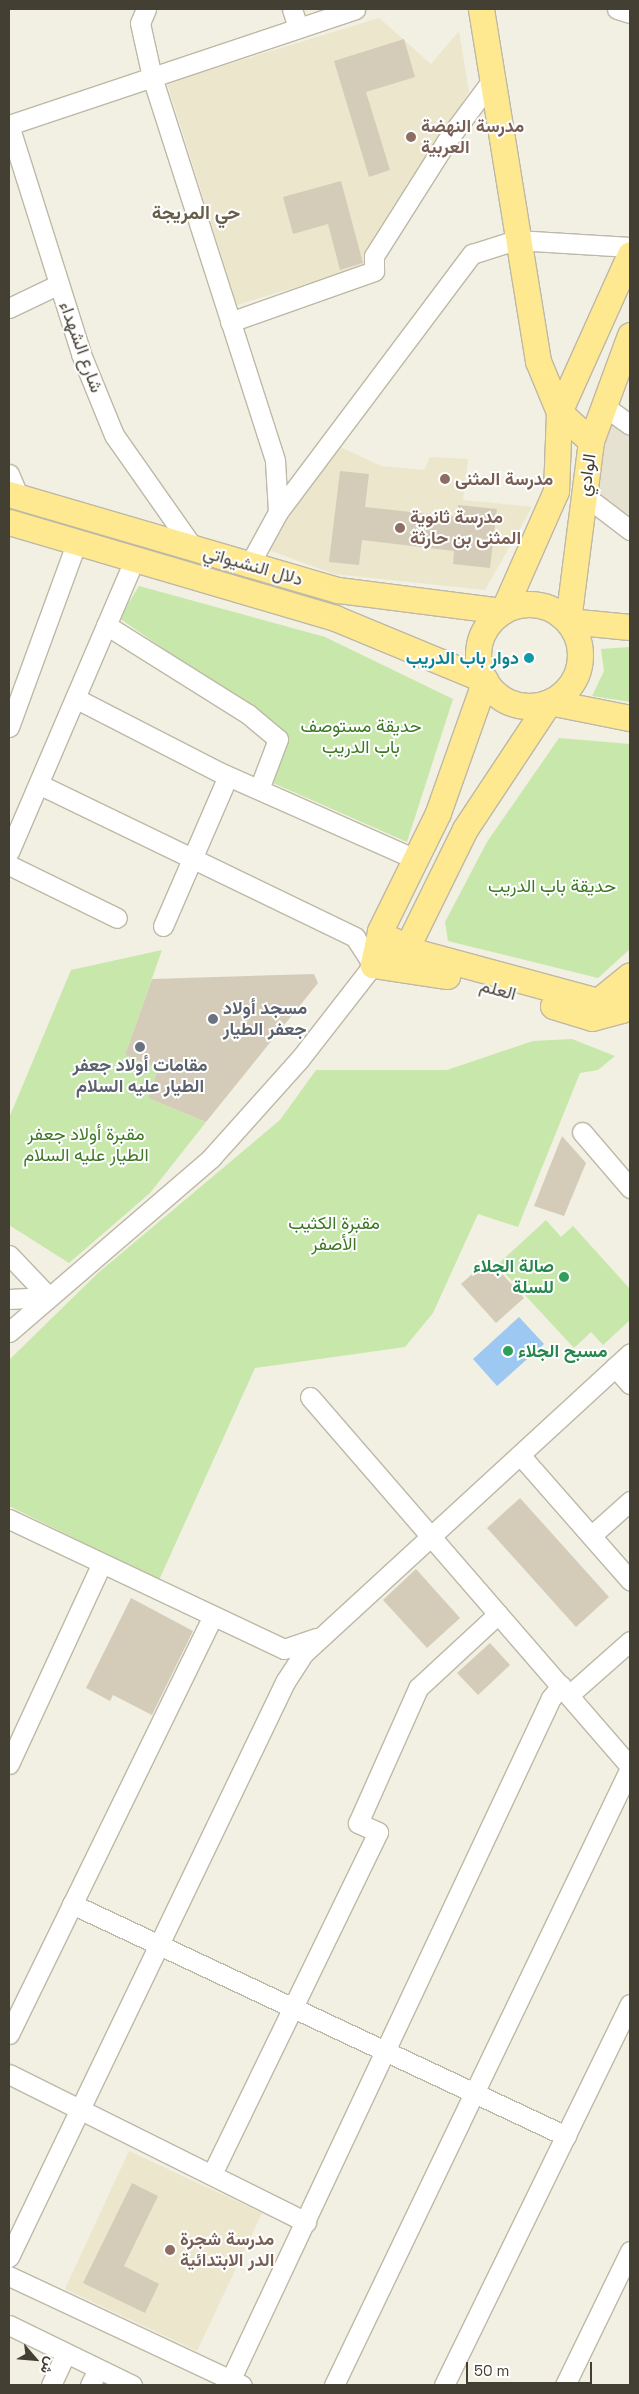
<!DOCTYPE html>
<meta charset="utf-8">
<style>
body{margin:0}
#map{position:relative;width:639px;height:2394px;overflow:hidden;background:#f2efe3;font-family:"Space Grotesk",Vazirmatn,sans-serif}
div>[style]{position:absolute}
.residential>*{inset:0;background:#e6e2d1}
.education>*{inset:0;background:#ece6cc}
.green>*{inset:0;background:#c7e8aa}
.water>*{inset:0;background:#9dc8f2}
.building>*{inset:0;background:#d4ccb8}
.roads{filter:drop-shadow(1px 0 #beb8a6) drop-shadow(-1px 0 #beb8a6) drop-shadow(0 1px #beb8a6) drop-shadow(0 -1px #beb8a6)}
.minor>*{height:19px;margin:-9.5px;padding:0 9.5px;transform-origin:9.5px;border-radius:9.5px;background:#fff}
.major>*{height:25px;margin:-12.5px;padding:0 12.5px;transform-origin:12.5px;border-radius:12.5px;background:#ffe990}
.major>.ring{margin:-12.5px;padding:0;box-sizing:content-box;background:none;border:25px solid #ffe990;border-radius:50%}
.dots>*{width:14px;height:14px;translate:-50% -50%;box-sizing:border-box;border:2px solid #fff;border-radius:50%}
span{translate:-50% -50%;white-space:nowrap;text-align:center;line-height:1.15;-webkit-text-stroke:4px #fff;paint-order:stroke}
.education-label{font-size:18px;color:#785e54;font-weight:700}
.left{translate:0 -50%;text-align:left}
.street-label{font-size:18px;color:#443f33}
.culture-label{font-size:18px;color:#0d838f;font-weight:700}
.right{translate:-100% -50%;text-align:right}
.park-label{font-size:18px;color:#3d7725}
.worship-label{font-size:18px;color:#5b616d;font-weight:700}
.leisure-label{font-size:18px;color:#27864d;font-weight:700}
.neighbourhood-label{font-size:19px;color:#675e4a;font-weight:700}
.frame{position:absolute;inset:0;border:10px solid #443f33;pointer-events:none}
.north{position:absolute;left:10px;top:2334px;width:50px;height:50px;-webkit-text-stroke:4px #fff;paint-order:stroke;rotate:117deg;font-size:14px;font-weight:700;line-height:20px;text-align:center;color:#443f33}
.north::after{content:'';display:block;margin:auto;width:18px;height:22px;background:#443f33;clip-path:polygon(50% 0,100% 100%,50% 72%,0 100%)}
.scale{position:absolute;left:466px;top:2362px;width:126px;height:22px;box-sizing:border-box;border:2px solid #443f33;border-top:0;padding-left:6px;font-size:15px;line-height:18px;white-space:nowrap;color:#443f33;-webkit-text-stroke:4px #fff;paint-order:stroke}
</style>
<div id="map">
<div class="residential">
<i style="clip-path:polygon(604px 406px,630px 425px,630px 530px,584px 495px)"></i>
</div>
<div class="education">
<i style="clip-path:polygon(379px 18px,431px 64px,459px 31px,469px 92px,367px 255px,369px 265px,237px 305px,167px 83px)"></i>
<i style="clip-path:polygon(338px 446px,381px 466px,424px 470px,430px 457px,468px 459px,463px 500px,532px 507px,485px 590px,334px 574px,266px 549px)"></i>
<i style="clip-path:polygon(129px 2151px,262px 2213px,197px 2351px,65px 2289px)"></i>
</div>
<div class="green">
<i style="clip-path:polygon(139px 586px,325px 637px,453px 699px,407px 842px,273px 783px,287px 734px,119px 618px)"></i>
<i style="clip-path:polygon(630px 647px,630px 702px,592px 696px,604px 671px,601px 649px)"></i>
<i style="clip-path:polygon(559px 738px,630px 744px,630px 949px,598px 978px,448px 941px,445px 922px,487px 842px)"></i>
<i style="clip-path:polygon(162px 950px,125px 1055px,158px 1069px,148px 1098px,206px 1122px,150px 1193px,69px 1263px,9px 1225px,9px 1118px,71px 970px)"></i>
<i style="clip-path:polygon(572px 1039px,615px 1056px,598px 1070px,580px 1073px,518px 1227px,478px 1214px,433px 1313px,405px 1347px,255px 1368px,159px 1580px,9px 1506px,9px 1360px,98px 1273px,280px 1120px,316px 1070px,447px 1070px,533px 1041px)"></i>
<i style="clip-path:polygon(546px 1220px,561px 1237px,573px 1226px,630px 1289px,630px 1320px,603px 1345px,591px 1332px,574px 1348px,497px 1265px)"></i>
</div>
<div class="water">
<i style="clip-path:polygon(519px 1317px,544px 1344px,497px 1386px,473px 1359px)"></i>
</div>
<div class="building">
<i style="clip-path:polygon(404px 39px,415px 77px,366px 92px,390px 170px,369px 177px,334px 61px)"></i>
<i style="clip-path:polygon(341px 181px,363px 263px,340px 270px,328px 224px,293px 234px,283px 197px)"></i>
<i style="clip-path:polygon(340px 471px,369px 474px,365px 507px,457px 517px,458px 505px,497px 509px,490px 568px,453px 564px,454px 551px,362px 540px,359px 565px,329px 562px)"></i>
<i style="clip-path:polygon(314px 974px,318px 983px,206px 1122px,148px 1098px,158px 1069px,125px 1055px,152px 979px)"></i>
<i style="clip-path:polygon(562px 1136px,586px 1163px,564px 1216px,534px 1206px)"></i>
<i style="clip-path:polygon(489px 1259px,524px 1298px,496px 1323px,461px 1284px)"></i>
<i style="clip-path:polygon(520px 1498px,609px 1597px,576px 1627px,487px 1528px)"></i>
<i style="clip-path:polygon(416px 1569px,460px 1618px,427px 1648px,383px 1600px)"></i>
<i style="clip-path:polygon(131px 1598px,193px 1631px,152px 1715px,113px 1695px,110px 1701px,86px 1688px)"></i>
<i style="clip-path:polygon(490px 1643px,510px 1665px,478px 1695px,457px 1673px)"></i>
<i style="clip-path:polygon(132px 2183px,158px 2196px,124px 2266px,159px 2284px,145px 2313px,83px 2283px)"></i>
</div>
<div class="roads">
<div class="minor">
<i style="left:146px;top:9px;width:15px;rotate:113deg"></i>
<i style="left:140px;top:23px;width:55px;rotate:77.5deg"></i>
<i style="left:152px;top:77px;width:403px;rotate:72.2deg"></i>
<i style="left:275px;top:461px;width:51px;rotate:86.6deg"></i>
<i style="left:292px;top:9px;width:20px;rotate:72deg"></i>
<i style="left:617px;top:9px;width:14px;rotate:17deg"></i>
<i style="left:9px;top:125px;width:240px;rotate:72.5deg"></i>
<i style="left:81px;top:354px;width:87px;rotate:67.8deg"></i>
<i style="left:114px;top:435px;width:139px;rotate:54.9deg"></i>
<i style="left:9px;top:125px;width:365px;rotate:-18.5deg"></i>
<i style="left:9px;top:308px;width:55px;rotate:-25.6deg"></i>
<i style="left:230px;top:322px;width:153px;rotate:-19.5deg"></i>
<i style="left:374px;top:271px;width:15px;rotate:-90deg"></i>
<i style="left:374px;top:256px;width:135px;rotate:-57.7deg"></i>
<i style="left:446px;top:142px;width:77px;rotate:-53.4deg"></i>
<i style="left:604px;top:406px;width:32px;rotate:36deg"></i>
<i style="left:9px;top:474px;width:25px;rotate:67deg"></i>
<i style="left:584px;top:495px;width:58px;rotate:37.3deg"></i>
<i style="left:248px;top:567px;width:63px;rotate:-61.4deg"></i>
<i style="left:278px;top:512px;width:323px;rotate:-53.1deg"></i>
<i style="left:472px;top:254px;width:46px;rotate:-17.7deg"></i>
<i style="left:516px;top:240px;width:114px;rotate:3.5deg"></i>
<i style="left:106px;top:625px;width:168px;rotate:32.1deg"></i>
<i style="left:248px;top:714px;width:39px;rotate:40deg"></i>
<i style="left:278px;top:739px;width:53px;rotate:110.8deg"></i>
<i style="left:75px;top:698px;width:162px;rotate:27.2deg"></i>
<i style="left:219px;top:772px;width:214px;rotate:23.9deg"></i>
<i style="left:9px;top:727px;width:195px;rotate:-69.9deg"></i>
<i style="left:9px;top:852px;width:315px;rotate:-66.8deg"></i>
<i style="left:9px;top:865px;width:120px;rotate:26.1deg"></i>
<i style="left:163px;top:926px;width:163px;rotate:-66.6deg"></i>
<i style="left:582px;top:1132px;width:74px;rotate:49.4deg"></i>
<i style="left:9px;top:1255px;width:58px;rotate:46.4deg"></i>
<i style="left:9px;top:1299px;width:40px;rotate:-2.9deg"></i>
<i style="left:9px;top:1332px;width:267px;rotate:-40.7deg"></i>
<i style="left:211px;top:1158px;width:132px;rotate:-48.1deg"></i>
<i style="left:299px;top:1060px;width:120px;rotate:-52.1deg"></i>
<i style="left:373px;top:965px;width:33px;rotate:-123deg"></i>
<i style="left:355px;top:937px;width:351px;rotate:-154.2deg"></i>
<i style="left:615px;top:1367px;width:23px;rotate:49deg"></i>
<i style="left:310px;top:1397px;width:488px;rotate:49.1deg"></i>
<i style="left:520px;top:1455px;width:167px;rotate:48.7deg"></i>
<i style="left:9px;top:1519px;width:304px;rotate:25.3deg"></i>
<i style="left:284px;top:1649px;width:34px;rotate:-19deg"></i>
<i style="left:592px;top:1535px;width:51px;rotate:-41.8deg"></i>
<i style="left:569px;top:1695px;width:81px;rotate:-41.5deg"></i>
<i style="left:9px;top:1764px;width:221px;rotate:-65.2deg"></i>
<i style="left:72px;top:1904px;width:546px;rotate:25.16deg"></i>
<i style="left:9px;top:2034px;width:465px;rotate:-64deg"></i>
<i style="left:9px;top:2074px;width:332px;rotate:26.5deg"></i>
<i style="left:212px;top:2174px;width:380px;rotate:-64.1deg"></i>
<i style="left:378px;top:1832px;width:22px;rotate:-156deg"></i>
<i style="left:358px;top:1823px;width:148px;rotate:-66deg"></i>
<i style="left:418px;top:1688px;width:109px;rotate:-42.8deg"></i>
<i style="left:9px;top:2257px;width:638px;rotate:-64.36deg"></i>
<i style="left:285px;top:1682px;width:35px;rotate:-57deg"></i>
<i style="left:304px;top:1653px;width:443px;rotate:-42.6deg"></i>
<i style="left:9px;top:2276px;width:257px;rotate:25.1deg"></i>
<i style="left:9px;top:2325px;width:137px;rotate:26deg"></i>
<i style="left:51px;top:2385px;width:35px;rotate:-65deg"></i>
<i style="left:90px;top:2385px;width:18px;rotate:-63deg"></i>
<i style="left:228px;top:2385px;width:759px;rotate:-64.82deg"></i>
<i style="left:551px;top:1698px;width:16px;rotate:-50deg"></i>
<i style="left:334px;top:2385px;width:684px;rotate:-64.37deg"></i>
<i style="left:444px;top:2385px;width:424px;rotate:-64deg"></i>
<i style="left:565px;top:2385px;width:149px;rotate:-64.1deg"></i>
</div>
<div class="major">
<i style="left:630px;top:335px;width:113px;rotate:110.2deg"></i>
<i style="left:591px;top:441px;width:181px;rotate:97.3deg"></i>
<i style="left:568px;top:621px;width:62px;rotate:5.5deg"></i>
<i style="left:591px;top:441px;width:43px;rotate:-137.8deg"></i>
<i style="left:559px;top:412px;width:173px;rotate:-65.8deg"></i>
<i style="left:9px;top:494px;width:343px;rotate:16.3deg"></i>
<i style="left:338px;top:590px;width:166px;rotate:7.3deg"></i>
<i style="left:503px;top:611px;width:131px;rotate:-66.2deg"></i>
<i style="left:556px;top:491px;width:79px;rotate:-87.8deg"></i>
<i style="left:559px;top:412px;width:55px;rotate:-112.4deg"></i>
<i style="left:538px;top:361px;width:357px;rotate:-99.2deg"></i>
<i style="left:9px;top:522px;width:340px;rotate:16.4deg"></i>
<i style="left:335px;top:618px;width:162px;rotate:22.5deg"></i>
<i style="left:485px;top:680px;width:141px;rotate:109.5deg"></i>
<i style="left:438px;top:813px;width:131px;rotate:116.2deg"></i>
<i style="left:380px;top:931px;width:35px;rotate:102deg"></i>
<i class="ring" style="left:478px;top:604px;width:77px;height:77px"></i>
<i style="left:393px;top:940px;width:16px;rotate:35deg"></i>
<i style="left:406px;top:949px;width:199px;rotate:15.2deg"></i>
<i style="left:598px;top:1001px;width:41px;rotate:-39.1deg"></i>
<i style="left:373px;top:965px;width:37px;rotate:-26deg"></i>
<i style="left:406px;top:949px;width:134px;rotate:-63.8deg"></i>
<i style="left:465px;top:829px;width:152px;rotate:-56.5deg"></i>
<i style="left:549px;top:702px;width:83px;rotate:11.2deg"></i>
<i style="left:373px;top:965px;width:75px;rotate:8.5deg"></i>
<i style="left:553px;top:1006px;width:41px;rotate:17.1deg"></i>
<i style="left:592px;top:1018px;width:30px;rotate:-15deg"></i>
<i style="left:621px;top:1010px;width:12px;rotate:-42deg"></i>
</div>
</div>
<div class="dots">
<i style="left:411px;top:137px;background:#8d6e63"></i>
<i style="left:445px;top:479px;background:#8d6e63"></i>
<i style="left:400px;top:528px;background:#8d6e63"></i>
<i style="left:529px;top:658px;background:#0f9aa8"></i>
<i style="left:213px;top:1019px;background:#6b7280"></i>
<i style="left:140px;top:1047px;background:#6b7280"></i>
<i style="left:564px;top:1277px;background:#2e9e5b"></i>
<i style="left:508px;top:1351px;background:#2e9e5b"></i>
<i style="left:170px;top:2250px;background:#8d6e63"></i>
</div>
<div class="education-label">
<span class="left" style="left:421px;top:137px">مدرسة النهضة<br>العربية</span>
<span class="left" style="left:455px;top:479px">مدرسة المثنى</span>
<span class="left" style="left:410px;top:528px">مدرسة ثانوية<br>المثنى بن حارثة</span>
<span class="left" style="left:180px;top:2250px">مدرسة شجرة<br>الدر الابتدائية</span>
</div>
<div class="street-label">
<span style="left:81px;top:347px;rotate:70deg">شارع الشهداء</span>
<span style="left:587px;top:475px;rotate:-82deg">الوادي</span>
<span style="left:253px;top:566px;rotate:16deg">دلال النشيواتي</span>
<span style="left:498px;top:990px;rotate:15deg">العلم</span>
</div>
<div class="culture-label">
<span class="right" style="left:519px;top:658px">دوار باب الدريب</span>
</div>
<div class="park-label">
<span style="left:361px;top:737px">حديقة مستوصف<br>باب الدريب</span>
<span style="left:552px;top:886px">حديقة باب الدريب</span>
<span style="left:86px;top:1145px">مقبرة أولاد جعفر<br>الطيار عليه السلام</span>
<span style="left:334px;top:1234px">مقبرة الكثيب<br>الأصفر</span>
</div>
<div class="worship-label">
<span class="left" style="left:223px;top:1019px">مسجد أولاد<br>جعفر الطيار</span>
<span style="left:140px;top:1076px">مقامات أولاد جعفر<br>الطيار عليه السلام</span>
</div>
<div class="leisure-label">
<span class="right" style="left:554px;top:1277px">صالة الجلاء<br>للسلة</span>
<span class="left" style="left:518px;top:1351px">مسبح الجلاء</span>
</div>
<div class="neighbourhood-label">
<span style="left:196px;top:213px">حي المريجة</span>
</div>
<div class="frame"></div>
<div class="north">ش</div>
<div class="scale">50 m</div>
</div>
